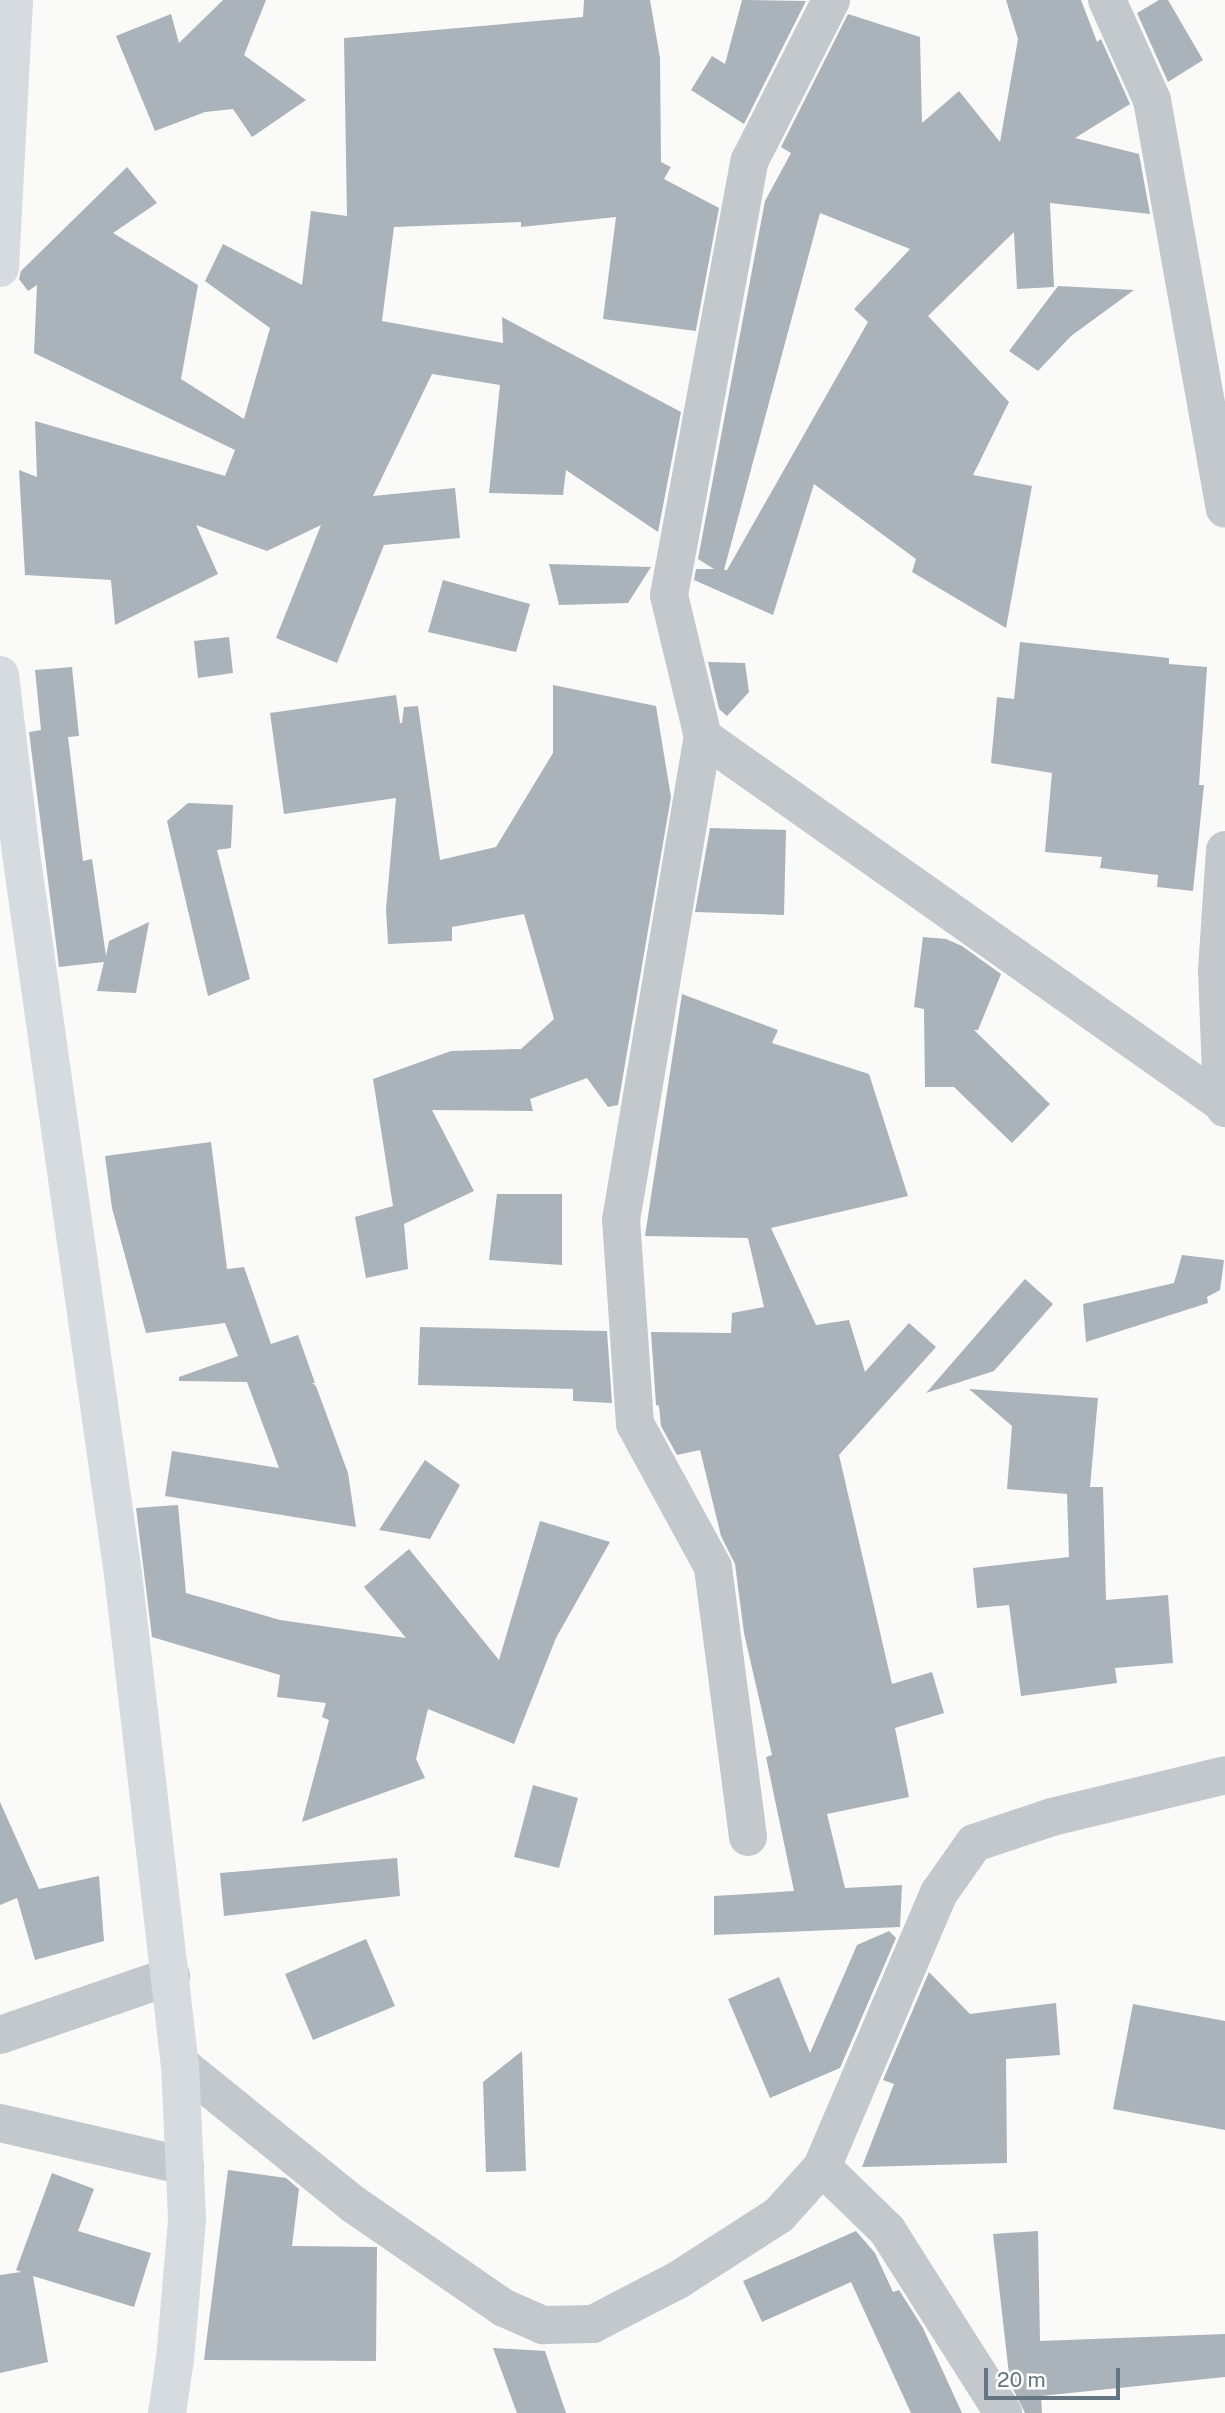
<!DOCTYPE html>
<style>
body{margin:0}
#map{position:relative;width:1225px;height:2413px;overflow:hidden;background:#fafaf8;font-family:"Public Sans",sans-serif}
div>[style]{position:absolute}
.building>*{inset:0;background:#aab3b9}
.street>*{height:38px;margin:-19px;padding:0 19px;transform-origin:19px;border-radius:19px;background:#c3c8cc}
.secondary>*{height:38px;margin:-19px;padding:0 19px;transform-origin:19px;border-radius:19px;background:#d6dbdf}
span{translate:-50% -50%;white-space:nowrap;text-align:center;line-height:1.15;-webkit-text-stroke:7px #fff;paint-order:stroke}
.scale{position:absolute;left:984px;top:2368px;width:136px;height:32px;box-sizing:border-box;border:4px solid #657683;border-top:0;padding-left:9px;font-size:21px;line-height:24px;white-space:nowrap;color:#657683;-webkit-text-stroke:5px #fff;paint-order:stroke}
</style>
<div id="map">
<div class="building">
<i style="clip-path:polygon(223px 0,266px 0,244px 55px,306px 100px,252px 137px,233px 109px,205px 112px,155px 131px,116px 36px,171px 14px,179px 43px)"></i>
<i style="clip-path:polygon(584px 0,650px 0,660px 58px,661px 162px,671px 167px,664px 179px,719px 208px,695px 335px,696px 331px,603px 319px,616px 217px,521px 227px,521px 222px,394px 227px,382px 321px,503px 343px,502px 317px,681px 412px,658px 532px,566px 470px,563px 495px,489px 493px,500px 385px,432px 374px,373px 496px,455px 488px,460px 538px,384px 545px,337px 663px,276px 638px,321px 525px,267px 551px,196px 525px,218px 574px,115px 625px,111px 580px,25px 575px,19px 470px,37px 477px,35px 421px,225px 476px,235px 450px,34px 353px,37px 285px,28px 291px,19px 279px,21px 271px,127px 167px,157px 203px,113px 233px,198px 285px,181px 379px,244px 419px,270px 328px,205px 281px,223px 244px,302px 285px,311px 211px,347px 216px,344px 38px,583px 17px)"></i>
<i style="clip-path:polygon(742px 0,806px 1px,744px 124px,691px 90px,712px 56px,725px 64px)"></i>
<i style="clip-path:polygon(evenodd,1006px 0,1081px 0,1097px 42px,1101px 39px,1130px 104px,1075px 138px,1139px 154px,1150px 214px,1050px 203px,1054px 287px,1017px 289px,1014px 232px,928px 316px,1009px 402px,973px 475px,1032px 486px,1006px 628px,912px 572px,916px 559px,814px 484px,773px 615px,694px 580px,696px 569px,714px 569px,698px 559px,765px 201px,791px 153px,781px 147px,848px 14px,920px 37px,922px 123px,959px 91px,1000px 142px,1018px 39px,1006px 0,820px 213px,910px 249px,854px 309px,868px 322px,727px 570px,724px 570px,820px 213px)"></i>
<i style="clip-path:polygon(1159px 0,1168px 0,1203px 60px,1168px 82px,1137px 13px)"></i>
<i style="clip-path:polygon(1058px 286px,1134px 290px,1071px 336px,1038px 371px,1009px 351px)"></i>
<i style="clip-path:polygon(549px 564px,651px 567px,628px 603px,559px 605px)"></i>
<i style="clip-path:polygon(443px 580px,530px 604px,516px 652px,428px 632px)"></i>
<i style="clip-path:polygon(229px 637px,233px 673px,198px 678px,194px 641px)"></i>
<i style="clip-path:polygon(1020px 642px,1169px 658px,1169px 664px,1207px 667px,1199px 785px,1204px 785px,1193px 891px,1157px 887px,1158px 875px,1100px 868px,1102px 857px,1045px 852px,1052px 773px,991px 763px,997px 697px,1014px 699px)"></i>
<i style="clip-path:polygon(708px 662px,745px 663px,749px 692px,727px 716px,719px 709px)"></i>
<i style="clip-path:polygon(72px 667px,79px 736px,68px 737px,83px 861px,92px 859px,106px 956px,109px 941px,149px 922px,136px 993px,97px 991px,104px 962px,59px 967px,29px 732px,41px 730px,35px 670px)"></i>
<i style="clip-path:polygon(553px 685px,656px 706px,671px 797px,618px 1105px,608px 1107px,587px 1078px,530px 1099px,533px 1111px,432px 1110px,474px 1191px,404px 1224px,408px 1269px,366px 1278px,355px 1217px,393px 1206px,373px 1079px,451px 1051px,521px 1049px,554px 1019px,524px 914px,452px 927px,452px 941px,388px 944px,386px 909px,396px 798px,284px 814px,270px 713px,396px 695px,400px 723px,402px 723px,404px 707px,418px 706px,440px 860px,496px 847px,553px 753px)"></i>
<i style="clip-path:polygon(188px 803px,233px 805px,231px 848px,217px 850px,250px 979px,208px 996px,167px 821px)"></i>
<i style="clip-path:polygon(710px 828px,786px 830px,784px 915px,695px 912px)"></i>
<i style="clip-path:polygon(923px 937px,946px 939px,962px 946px,1001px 974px,978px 1030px,974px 1030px,1050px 1104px,1012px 1143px,954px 1087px,925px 1087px,924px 1009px,914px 1007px)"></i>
<i style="clip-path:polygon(682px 994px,778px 1030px,772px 1043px,869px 1074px,908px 1196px,771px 1228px,816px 1325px,849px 1320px,865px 1372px,909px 1323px,936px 1347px,839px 1455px,892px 1684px,932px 1672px,944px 1713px,895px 1728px,909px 1797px,827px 1814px,845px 1888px,902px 1885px,900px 1927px,714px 1935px,714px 1896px,794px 1891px,766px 1757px,772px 1755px,744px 1633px,735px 1564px,721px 1536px,700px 1450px,677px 1455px,661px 1426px,659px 1406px,656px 1405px,651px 1332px,731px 1333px,732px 1313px,764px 1307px,748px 1238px,645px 1236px)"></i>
<i style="clip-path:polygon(211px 1142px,227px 1269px,244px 1267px,271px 1344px,298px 1335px,315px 1383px,312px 1383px,316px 1386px,348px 1473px,356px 1527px,165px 1496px,172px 1451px,279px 1468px,247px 1382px,179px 1381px,179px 1377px,238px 1356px,225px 1323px,146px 1333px,112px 1208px,105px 1156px)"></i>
<i style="clip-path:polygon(497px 1194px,562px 1194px,562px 1265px,489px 1260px)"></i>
<i style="clip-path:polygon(1182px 1255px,1224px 1260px,1220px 1290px,1207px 1297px,1208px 1303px,1086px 1342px,1083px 1304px,1174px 1283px)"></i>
<i style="clip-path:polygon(1025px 1279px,1053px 1304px,994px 1371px,926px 1393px)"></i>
<i style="clip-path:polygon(420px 1327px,607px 1331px,612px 1403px,573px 1401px,573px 1389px,418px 1385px)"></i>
<i style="clip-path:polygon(969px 1389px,1098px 1398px,1090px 1487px,1103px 1487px,1106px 1600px,1168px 1595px,1173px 1663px,1115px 1668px,1117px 1683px,1021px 1696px,1009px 1605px,977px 1608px,973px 1568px,1069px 1557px,1067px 1494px,1007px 1489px,1012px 1426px)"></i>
<i style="clip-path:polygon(425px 1460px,460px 1485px,430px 1539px,379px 1530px)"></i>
<i style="clip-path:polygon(178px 1505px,186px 1593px,280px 1620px,406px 1638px,364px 1587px,409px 1549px,499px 1660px,540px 1521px,610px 1542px,556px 1638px,514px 1744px,428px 1709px,416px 1759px,425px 1778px,302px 1822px,329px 1720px,322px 1717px,326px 1703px,277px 1697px,280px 1675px,152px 1637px,136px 1508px)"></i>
<i style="clip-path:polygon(533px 1785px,578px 1798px,559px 1868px,514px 1857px)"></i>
<i style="clip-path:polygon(0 1802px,39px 1889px,99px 1876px,104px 1941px,35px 1960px,17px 1898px,0 1905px)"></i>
<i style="clip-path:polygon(397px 1858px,400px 1896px,224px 1916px,220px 1873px)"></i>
<i style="clip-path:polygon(889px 1931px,896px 1938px,840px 2068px,770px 2098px,728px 1999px,779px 1977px,810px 2053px,857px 1945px)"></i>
<i style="clip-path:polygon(366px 1939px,395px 2006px,313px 2040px,285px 1974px)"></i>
<i style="clip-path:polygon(929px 1972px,970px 2014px,1056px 2003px,1060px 2055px,1006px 2059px,1007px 2163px,862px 2167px,894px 2084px,883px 2080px)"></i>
<i style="clip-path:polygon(1133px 2004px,1225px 2021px,1225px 2130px,1113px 2109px)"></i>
<i style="clip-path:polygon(522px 2051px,526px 2171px,486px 2172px,483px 2082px)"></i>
<i style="clip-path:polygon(228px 2170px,286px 2178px,299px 2189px,292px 2246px,377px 2247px,376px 2361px,204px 2360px)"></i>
<i style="clip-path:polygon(52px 2173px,94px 2189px,78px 2231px,151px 2253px,134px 2307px,33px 2276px,48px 2362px,0 2373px,0 2275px,21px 2272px,16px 2270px)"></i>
<i style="clip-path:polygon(856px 2231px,875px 2253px,893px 2292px,899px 2290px,923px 2328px,962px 2413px,911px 2413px,851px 2282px,762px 2322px,743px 2281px)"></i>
<i style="clip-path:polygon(1038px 2231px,1040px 2341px,1225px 2334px,1225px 2377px,1041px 2396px,1042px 2413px,1025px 2413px,1010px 2383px,993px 2234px)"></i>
<i style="clip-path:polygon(493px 2348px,545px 2351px,566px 2413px,517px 2413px)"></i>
</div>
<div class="street">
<i style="left:1107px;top:0;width:110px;rotate:65.8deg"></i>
<i style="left:1152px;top:100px;width:415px;rotate:79.9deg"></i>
<i style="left:703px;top:737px;width:635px;rotate:35.19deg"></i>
<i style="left:1225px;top:850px;width:120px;rotate:93.8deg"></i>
<i style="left:1217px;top:970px;width:133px;rotate:87.8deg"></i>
<i style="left:1222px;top:1103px;width:6px;rotate:59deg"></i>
<i style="left:748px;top:1837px;width:272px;rotate:-97.4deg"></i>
<i style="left:713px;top:1567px;width:163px;rotate:-118.6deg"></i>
<i style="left:635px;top:1424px;width:204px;rotate:-93.9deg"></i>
<i style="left:621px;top:1220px;width:490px;rotate:-80.4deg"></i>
<i style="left:703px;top:737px;width:146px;rotate:-103.5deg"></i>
<i style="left:669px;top:595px;width:442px;rotate:-79.5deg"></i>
<i style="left:750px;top:160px;width:179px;rotate:-63.1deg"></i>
<i style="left:0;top:2035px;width:181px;rotate:-19deg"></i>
<i style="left:180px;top:2064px;width:223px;rotate:39deg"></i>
<i style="left:353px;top:2204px;width:183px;rotate:34.6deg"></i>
<i style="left:504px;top:2308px;width:43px;rotate:23.6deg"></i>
<i style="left:543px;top:2325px;width:50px;rotate:-1.1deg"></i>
<i style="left:593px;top:2324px;width:96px;rotate:-27.4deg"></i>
<i style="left:678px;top:2280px;width:120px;rotate:-32.8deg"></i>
<i style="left:779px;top:2215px;width:64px;rotate:-48.1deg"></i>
<i style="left:822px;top:2167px;width:298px;rotate:-66.9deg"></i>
<i style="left:939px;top:1893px;width:61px;rotate:-55deg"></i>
<i style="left:974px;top:1843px;width:82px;rotate:-18.4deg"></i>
<i style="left:1052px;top:1817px;width:178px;rotate:-13.6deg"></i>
<i style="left:0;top:2123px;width:190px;rotate:13.1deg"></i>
<i style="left:822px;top:2167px;width:91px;rotate:44.1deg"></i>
<i style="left:887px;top:2230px;width:217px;rotate:57.6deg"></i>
</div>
<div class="secondary">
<i style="left:0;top:268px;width:268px;rotate:-87deg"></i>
<i style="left:0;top:675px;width:172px;rotate:83.3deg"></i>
<i style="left:20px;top:846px;width:735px;rotate:81.95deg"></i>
<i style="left:123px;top:1574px;width:493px;rotate:83.4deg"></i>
<i style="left:180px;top:2064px;width:156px;rotate:87.4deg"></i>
<i style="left:187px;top:2220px;width:140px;rotate:94.9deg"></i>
<i style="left:175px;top:2359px;width:55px;rotate:98.4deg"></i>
</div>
<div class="scale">20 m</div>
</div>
